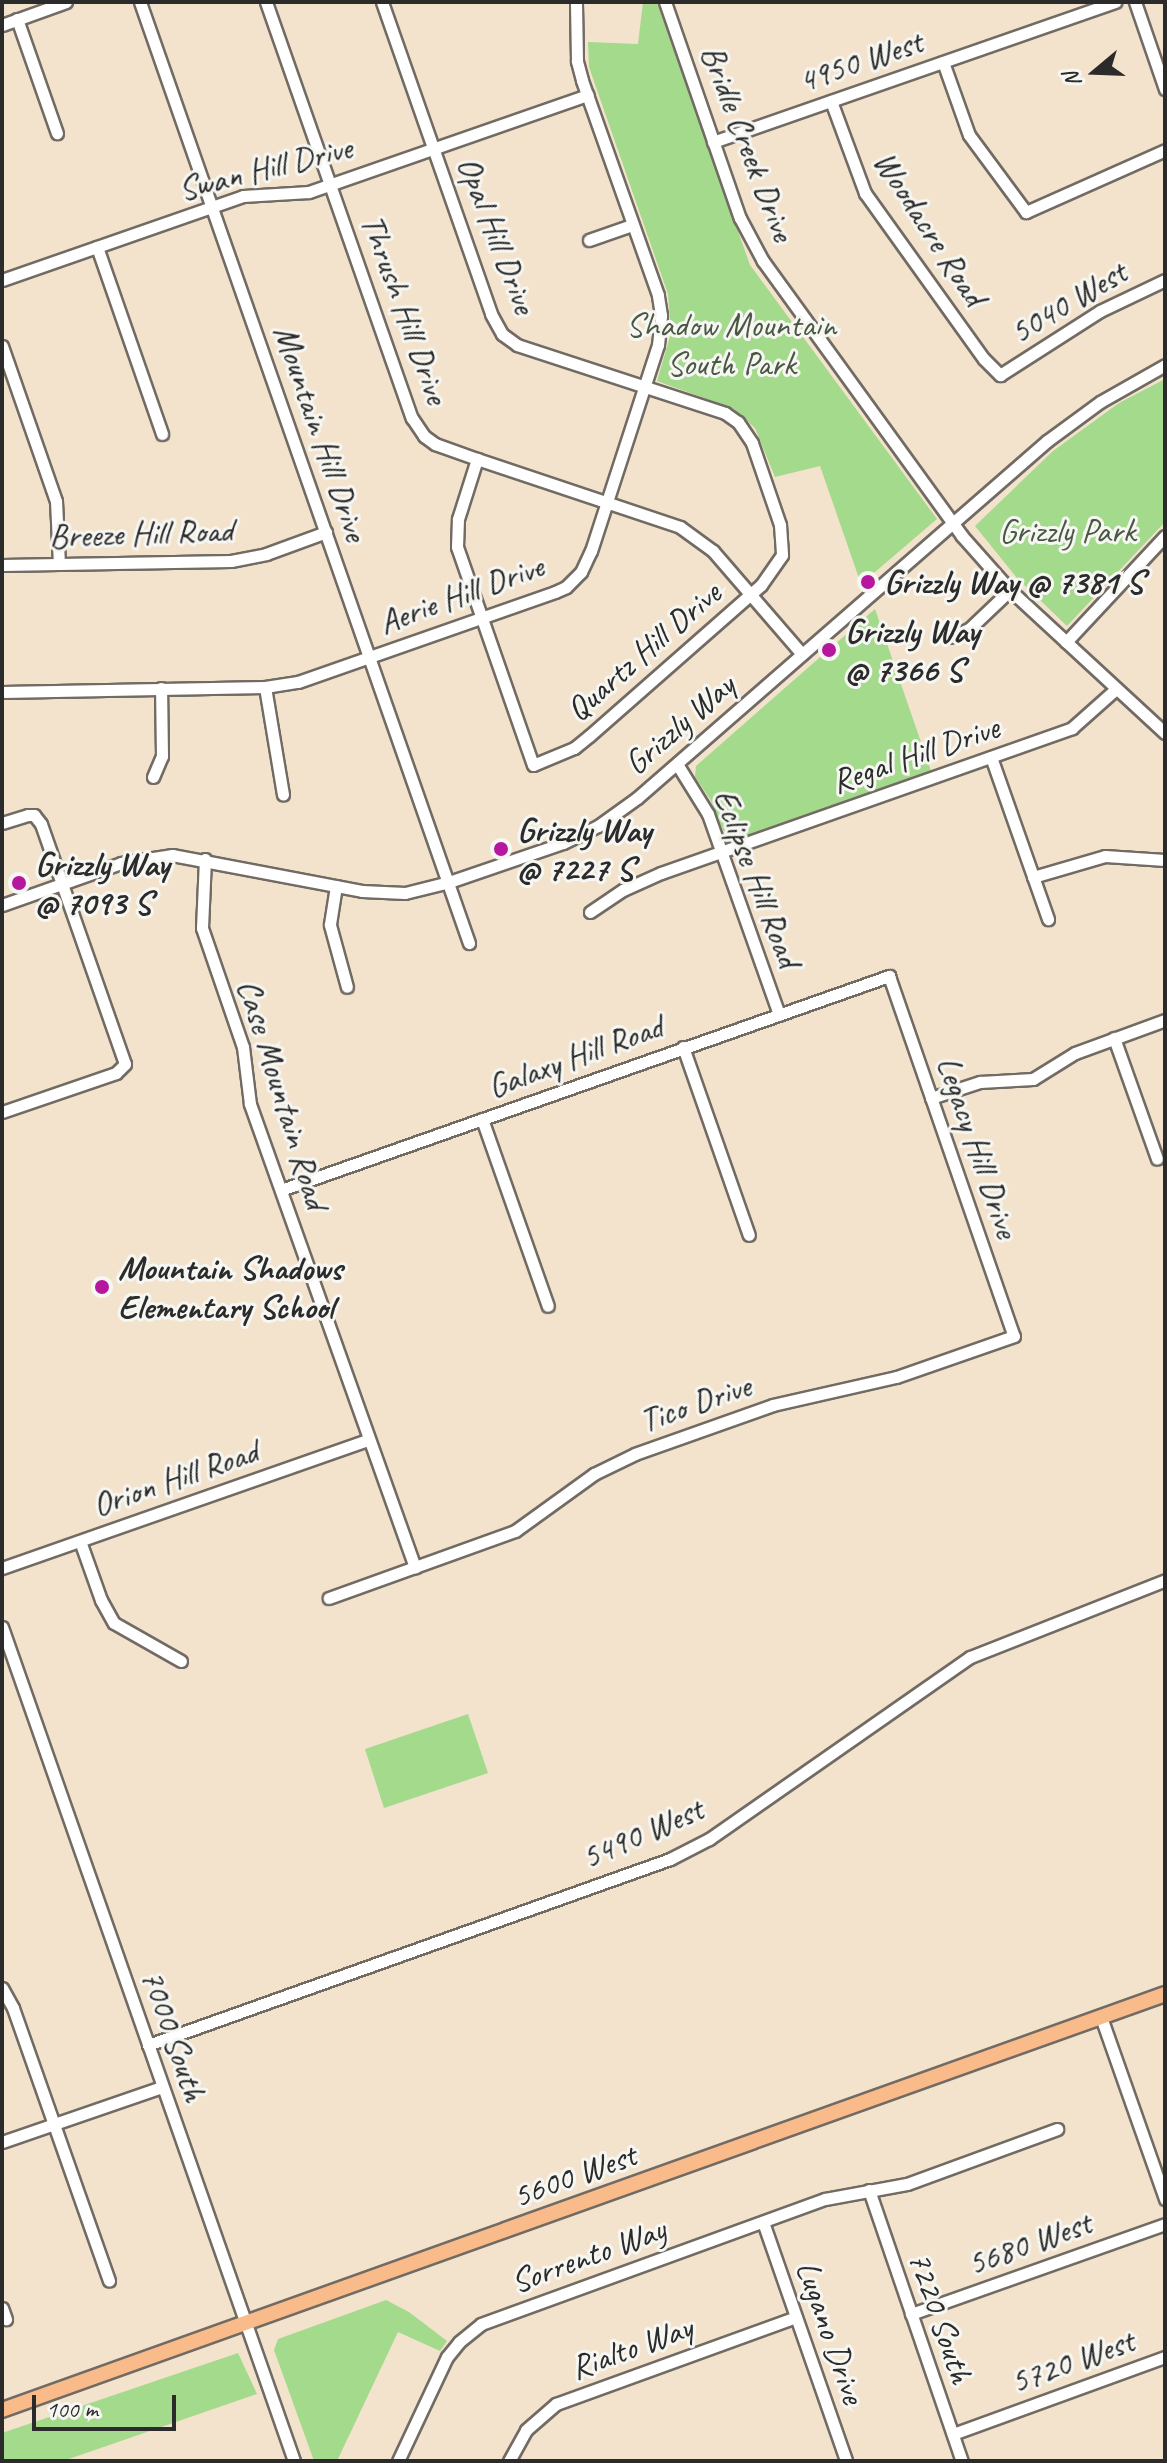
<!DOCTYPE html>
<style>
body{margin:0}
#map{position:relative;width:1167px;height:2463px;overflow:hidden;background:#f3e3cd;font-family:Caveat,sans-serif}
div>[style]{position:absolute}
.green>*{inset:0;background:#a3da8c}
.roads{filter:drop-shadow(2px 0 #716b64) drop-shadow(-2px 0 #716b64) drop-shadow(0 2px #716b64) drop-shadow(0 -2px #716b64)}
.minor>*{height:11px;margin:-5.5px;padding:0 5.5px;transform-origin:5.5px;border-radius:5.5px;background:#fff}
.major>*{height:14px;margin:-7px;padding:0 7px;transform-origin:7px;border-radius:7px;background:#fabb8b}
.dots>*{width:22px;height:22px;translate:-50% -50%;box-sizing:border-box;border:4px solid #f6f6f2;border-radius:50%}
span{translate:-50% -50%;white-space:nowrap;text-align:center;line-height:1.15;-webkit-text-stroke:6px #f6f6f2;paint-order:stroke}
.street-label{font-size:34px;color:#2b2b2b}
.park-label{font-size:34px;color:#495743}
.poi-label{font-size:34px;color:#2b2b2b;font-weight:700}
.left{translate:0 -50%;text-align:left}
.frame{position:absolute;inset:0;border:4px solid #2b2b2b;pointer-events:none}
.north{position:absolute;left:1055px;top:32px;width:80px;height:80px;-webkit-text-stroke:6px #f6f6f2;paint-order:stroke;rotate:251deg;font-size:22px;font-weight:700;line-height:32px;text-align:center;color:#2b2b2b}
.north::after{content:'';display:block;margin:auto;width:28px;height:36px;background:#2b2b2b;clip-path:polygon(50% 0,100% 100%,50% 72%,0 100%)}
.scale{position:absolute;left:32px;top:2395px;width:144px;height:36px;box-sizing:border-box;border:4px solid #2b2b2b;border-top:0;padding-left:10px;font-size:24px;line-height:28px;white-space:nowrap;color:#2b2b2b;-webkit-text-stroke:6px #f6f6f2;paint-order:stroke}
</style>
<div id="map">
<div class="green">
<i style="clip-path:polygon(643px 2px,657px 2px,750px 265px,937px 519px,861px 584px,820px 466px,775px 477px,755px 428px,734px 409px,657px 381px,671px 333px,668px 294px,589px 67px,588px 42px,638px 44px)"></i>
<i style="clip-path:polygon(1165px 379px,1165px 522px,1067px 626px,1017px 578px,975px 526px,1053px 451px,1119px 403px)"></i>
<i style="clip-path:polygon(875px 609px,931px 771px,737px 840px,726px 837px,710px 799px,695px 777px,696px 766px)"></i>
<i style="clip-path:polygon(468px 1714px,488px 1773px,384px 1808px,365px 1749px)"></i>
<i style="clip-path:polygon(386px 2300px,409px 2312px,447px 2341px,440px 2351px,398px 2332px,337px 2461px,314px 2461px,274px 2350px,278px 2339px)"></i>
<i style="clip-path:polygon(238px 2353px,257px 2394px,63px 2461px,2px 2461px,2px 2433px)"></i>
</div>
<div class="roads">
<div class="minor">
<i style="left:140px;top:2px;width:997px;rotate:70.73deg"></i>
<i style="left:266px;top:2px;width:441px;rotate:70.7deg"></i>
<i style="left:412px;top:418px;width:22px;rotate:56deg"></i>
<i style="left:424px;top:436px;width:14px;rotate:36deg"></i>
<i style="left:435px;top:444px;width:45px;rotate:19.7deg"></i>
<i style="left:477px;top:459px;width:214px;rotate:18.5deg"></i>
<i style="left:680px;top:527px;width:41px;rotate:36deg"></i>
<i style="left:713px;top:551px;width:136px;rotate:49.2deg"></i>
<i style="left:382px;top:2px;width:330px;rotate:70.7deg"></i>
<i style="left:491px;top:314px;width:23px;rotate:61deg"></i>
<i style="left:502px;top:334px;width:19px;rotate:36deg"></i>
<i style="left:517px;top:345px;width:219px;rotate:18.1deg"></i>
<i style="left:725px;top:413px;width:16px;rotate:35deg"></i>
<i style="left:738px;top:422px;width:25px;rotate:56deg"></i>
<i style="left:752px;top:443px;width:87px;rotate:71.1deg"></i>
<i style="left:780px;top:525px;width:30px;rotate:86deg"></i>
<i style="left:782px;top:555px;width:37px;rotate:125deg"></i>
<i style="left:761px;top:585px;width:229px;rotate:138.7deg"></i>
<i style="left:589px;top:736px;width:19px;rotate:141deg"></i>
<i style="left:574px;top:748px;width:44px;rotate:157.5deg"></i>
<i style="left:533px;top:765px;width:231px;rotate:-109.2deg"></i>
<i style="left:457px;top:547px;width:28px;rotate:-88deg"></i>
<i style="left:458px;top:519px;width:63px;rotate:-72.4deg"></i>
<i style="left:665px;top:2px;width:229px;rotate:70.9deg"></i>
<i style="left:740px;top:218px;width:49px;rotate:61.9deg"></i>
<i style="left:763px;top:261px;width:339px;rotate:54.1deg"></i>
<i style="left:962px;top:536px;width:72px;rotate:48.4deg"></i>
<i style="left:1010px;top:590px;width:211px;rotate:42.7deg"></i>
<i style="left:1135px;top:2px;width:92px;rotate:71deg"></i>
<i style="left:17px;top:19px;width:121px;rotate:70.7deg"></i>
<i style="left:2px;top:25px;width:68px;rotate:-19.8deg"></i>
<i style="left:943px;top:62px;width:77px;rotate:70.4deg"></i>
<i style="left:969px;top:135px;width:96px;rotate:53.5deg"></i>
<i style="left:1026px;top:212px;width:152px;rotate:-24deg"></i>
<i style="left:831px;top:101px;width:98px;rotate:69.7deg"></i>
<i style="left:865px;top:193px;width:204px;rotate:54.4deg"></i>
<i style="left:984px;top:359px;width:23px;rotate:45deg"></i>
<i style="left:1000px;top:375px;width:119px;rotate:-32.6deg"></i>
<i style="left:1100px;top:311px;width:72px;rotate:-25.5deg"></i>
<i style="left:713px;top:142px;width:426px;rotate:-19.2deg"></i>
<i style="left:589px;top:240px;width:46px;rotate:-19.2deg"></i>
<i style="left:97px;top:247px;width:198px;rotate:70.8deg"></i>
<i style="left:2px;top:280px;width:255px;rotate:-19.2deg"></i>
<i style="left:243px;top:196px;width:66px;rotate:-3.5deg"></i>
<i style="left:309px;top:192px;width:295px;rotate:-19.2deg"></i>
<i style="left:2px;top:346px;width:164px;rotate:70.8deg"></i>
<i style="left:56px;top:501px;width:63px;rotate:87.3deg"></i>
<i style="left:2px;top:565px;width:229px;rotate:-1deg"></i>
<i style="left:231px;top:561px;width:36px;rotate:-11deg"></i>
<i style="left:266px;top:554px;width:64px;rotate:-20.1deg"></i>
<i style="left:950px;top:637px;width:21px;rotate:-23deg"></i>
<i style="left:969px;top:629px;width:57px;rotate:-43.6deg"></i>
<i style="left:1066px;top:642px;width:145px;rotate:-47deg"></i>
<i style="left:265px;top:687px;width:109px;rotate:80.5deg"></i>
<i style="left:2px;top:692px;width:263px;rotate:-1.1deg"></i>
<i style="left:265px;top:687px;width:33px;rotate:-9deg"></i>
<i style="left:298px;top:682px;width:272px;rotate:-19.3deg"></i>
<i style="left:555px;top:592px;width:12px;rotate:-24deg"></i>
<i style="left:566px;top:587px;width:21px;rotate:-45deg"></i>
<i style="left:581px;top:572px;width:23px;rotate:-65deg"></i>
<i style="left:591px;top:551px;width:217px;rotate:-72deg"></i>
<i style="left:658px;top:345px;width:30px;rotate:-84deg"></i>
<i style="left:661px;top:315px;width:20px;rotate:-99deg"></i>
<i style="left:658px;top:295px;width:228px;rotate:-109.5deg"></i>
<i style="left:582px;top:80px;width:20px;rotate:-105deg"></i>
<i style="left:577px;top:61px;width:59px;rotate:-91deg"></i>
<i style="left:991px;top:757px;width:172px;rotate:70.6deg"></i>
<i style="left:677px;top:764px;width:59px;rotate:58.2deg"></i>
<i style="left:708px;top:814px;width:213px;rotate:70.5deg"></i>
<i style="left:153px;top:777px;width:23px;rotate:-67deg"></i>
<i style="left:162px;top:756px;width:68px;rotate:-90.8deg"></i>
<i style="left:2px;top:823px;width:27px;rotate:-17deg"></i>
<i style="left:28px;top:815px;width:6px"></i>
<i style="left:34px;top:815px;width:11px;rotate:52deg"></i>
<i style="left:41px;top:824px;width:254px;rotate:70.7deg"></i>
<i style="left:125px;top:1064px;width:13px;rotate:135deg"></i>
<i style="left:116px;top:1073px;width:120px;rotate:161.1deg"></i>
<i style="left:205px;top:859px;width:69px;rotate:92.5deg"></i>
<i style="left:202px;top:928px;width:126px;rotate:71deg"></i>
<i style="left:243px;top:1047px;width:57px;rotate:83deg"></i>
<i style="left:250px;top:1104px;width:492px;rotate:70.4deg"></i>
<i style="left:1033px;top:877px;width:75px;rotate:-16.3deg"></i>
<i style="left:1105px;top:856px;width:60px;rotate:3.8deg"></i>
<i style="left:336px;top:886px;width:39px;rotate:99deg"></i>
<i style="left:330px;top:925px;width:64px;rotate:74.7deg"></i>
<i style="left:2px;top:905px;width:126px;rotate:-19.4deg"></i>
<i style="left:121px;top:863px;width:52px;rotate:-8.9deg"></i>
<i style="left:172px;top:855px;width:193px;rotate:10.7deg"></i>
<i style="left:362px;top:891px;width:43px;rotate:2.7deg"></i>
<i style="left:405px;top:893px;width:45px;rotate:-14deg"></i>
<i style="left:449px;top:882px;width:120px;rotate:-18.9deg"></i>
<i style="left:563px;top:843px;width:39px;rotate:-26deg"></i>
<i style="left:598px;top:826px;width:48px;rotate:-35.7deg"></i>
<i style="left:637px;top:798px;width:544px;rotate:-41.05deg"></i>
<i style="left:1047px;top:441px;width:66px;rotate:-36.3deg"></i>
<i style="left:1100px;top:402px;width:75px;rotate:-29.6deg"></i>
<i style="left:590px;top:912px;width:40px;rotate:-34deg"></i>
<i style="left:623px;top:890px;width:42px;rotate:-24.1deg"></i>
<i style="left:661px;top:873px;width:436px;rotate:-19.4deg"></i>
<i style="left:1072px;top:728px;width:59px;rotate:-41.6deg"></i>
<i style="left:1114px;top:1038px;width:128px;rotate:70.4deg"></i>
<i style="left:683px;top:1047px;width:199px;rotate:70.7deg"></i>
<i style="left:931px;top:1098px;width:52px;rotate:-18.1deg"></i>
<i style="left:980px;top:1082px;width:53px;rotate:-3.2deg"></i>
<i style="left:1033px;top:1079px;width:49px;rotate:-31.8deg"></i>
<i style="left:1075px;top:1053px;width:96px;rotate:-20.1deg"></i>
<i style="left:482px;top:1119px;width:198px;rotate:70.6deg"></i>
<i style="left:281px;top:1190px;width:645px;rotate:-19.39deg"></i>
<i style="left:889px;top:976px;width:381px;rotate:70.9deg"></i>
<i style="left:1014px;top:1336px;width:125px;rotate:160.8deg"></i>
<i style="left:896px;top:1377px;width:126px;rotate:167.2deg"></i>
<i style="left:773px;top:1405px;width:146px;rotate:160.5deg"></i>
<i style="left:635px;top:1454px;width:46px;rotate:154deg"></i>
<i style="left:594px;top:1474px;width:97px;rotate:144.2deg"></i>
<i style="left:515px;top:1531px;width:198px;rotate:160.2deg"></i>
<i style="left:80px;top:1541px;width:63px;rotate:70.4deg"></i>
<i style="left:101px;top:1600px;width:26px;rotate:61deg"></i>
<i style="left:114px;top:1623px;width:77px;rotate:29.6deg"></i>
<i style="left:2px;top:1568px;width:387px;rotate:-19.3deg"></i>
<i style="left:2px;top:1627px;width:884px;rotate:70.7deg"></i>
<i style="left:2px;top:1988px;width:23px;rotate:61deg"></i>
<i style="left:13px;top:2008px;width:289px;rotate:70.6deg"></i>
<i style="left:1101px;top:2017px;width:193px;rotate:70.6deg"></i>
<i style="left:148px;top:2045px;width:554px;rotate:-19.61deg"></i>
<i style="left:670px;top:1859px;width:44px;rotate:-27.1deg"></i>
<i style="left:709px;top:1839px;width:318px;rotate:-34.9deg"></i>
<i style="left:970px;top:1657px;width:210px;rotate:-21.5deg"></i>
<i style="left:2px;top:2142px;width:169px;rotate:-19deg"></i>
<i style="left:869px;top:2190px;width:287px;rotate:71.1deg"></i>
<i style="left:763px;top:2222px;width:253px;rotate:70.8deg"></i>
<i style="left:2px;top:2308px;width:12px;rotate:70deg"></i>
<i style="left:911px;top:2314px;width:269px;rotate:-19.5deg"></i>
<i style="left:953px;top:2434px;width:226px;rotate:-20deg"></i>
<i style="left:398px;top:2461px;width:115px;rotate:-64.8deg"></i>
<i style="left:447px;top:2357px;width:19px;rotate:-51deg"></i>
<i style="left:459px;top:2342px;width:28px;rotate:-39deg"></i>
<i style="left:481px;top:2324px;width:366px;rotate:-20deg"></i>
<i style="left:825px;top:2199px;width:83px;rotate:-10.4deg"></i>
<i style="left:907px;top:2184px;width:160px;rotate:-20.1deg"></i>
<i style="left:509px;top:2461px;width:35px;rotate:-61deg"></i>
<i style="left:526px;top:2430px;width:40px;rotate:-41deg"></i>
<i style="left:556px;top:2404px;width:255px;rotate:-19.9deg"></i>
</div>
<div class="major">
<i style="left:2px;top:2410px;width:1235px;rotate:-19.68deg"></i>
</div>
</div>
<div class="dots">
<i style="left:868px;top:582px;background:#b5179e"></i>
<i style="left:829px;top:650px;background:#b5179e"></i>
<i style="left:501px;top:849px;background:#b5179e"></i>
<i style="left:19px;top:883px;background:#b5179e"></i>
<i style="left:102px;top:1287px;background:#b5179e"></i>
</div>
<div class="street-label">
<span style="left:860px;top:61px;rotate:-19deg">4950 West</span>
<span style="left:748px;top:143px;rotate:69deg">Bridle Creek Drive</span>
<span style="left:265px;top:168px;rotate:-14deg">Swan Hill Drive</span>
<span style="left:930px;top:228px;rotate:57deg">Woodacre Road</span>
<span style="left:497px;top:235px;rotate:69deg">Opal Hill Drive</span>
<span style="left:1068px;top:302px;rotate:-31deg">5040 West</span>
<span style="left:405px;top:309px;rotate:70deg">Thrush Hill Drive</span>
<span style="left:321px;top:433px;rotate:71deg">Mountain Hill Drive</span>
<span style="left:141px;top:533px;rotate:-2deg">Breeze Hill Road</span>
<span style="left:461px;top:594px;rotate:-20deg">Aerie Hill Drive</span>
<span style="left:643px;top:651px;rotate:-41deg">Quartz Hill Drive</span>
<span style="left:679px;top:724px;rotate:-41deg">Grizzly Way</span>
<span style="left:915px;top:754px;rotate:-19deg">Regal Hill Drive</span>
<span style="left:757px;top:878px;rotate:69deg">Eclipse Hill Road</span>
<span style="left:575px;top:1056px;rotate:-20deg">Galaxy Hill Road</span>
<span style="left:283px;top:1094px;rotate:73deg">Case Mountain Road</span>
<span style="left:978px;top:1147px;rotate:71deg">Legacy Hill Drive</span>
<span style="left:695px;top:1403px;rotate:-19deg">Tico Drive</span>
<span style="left:175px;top:1478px;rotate:-19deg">Orion Hill Road</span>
<span style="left:642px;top:1833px;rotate:-24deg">5490 West</span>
<span style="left:174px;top:2035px;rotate:71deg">7000 South</span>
<span style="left:574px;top:2175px;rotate:-20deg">5600 West</span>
<span style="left:1029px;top:2243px;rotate:-20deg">5680 West</span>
<span style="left:588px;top:2255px;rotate:-20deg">Sorrento Way</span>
<span style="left:941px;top:2317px;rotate:71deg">7220 South</span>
<span style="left:831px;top:2332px;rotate:71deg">Lugano Drive</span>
<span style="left:631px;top:2347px;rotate:-20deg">Rialto Way</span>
<span style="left:1072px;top:2361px;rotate:-20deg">5720 West</span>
</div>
<div class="park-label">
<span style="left:731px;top:344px">Shadow Mountain<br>South Park</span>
<span style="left:1067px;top:531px">Grizzly Park</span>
</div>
<div class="poi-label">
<span class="left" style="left:884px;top:582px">Grizzly Way @ 7381 S</span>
<span class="left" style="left:845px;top:650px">Grizzly Way<br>@ 7366 S</span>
<span class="left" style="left:517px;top:849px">Grizzly Way<br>@ 7227 S</span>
<span class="left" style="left:35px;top:883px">Grizzly Way<br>@ 7093 S</span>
<span class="left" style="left:118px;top:1287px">Mountain Shadows<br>Elementary School</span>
</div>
<div class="frame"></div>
<div class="north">N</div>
<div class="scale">100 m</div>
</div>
